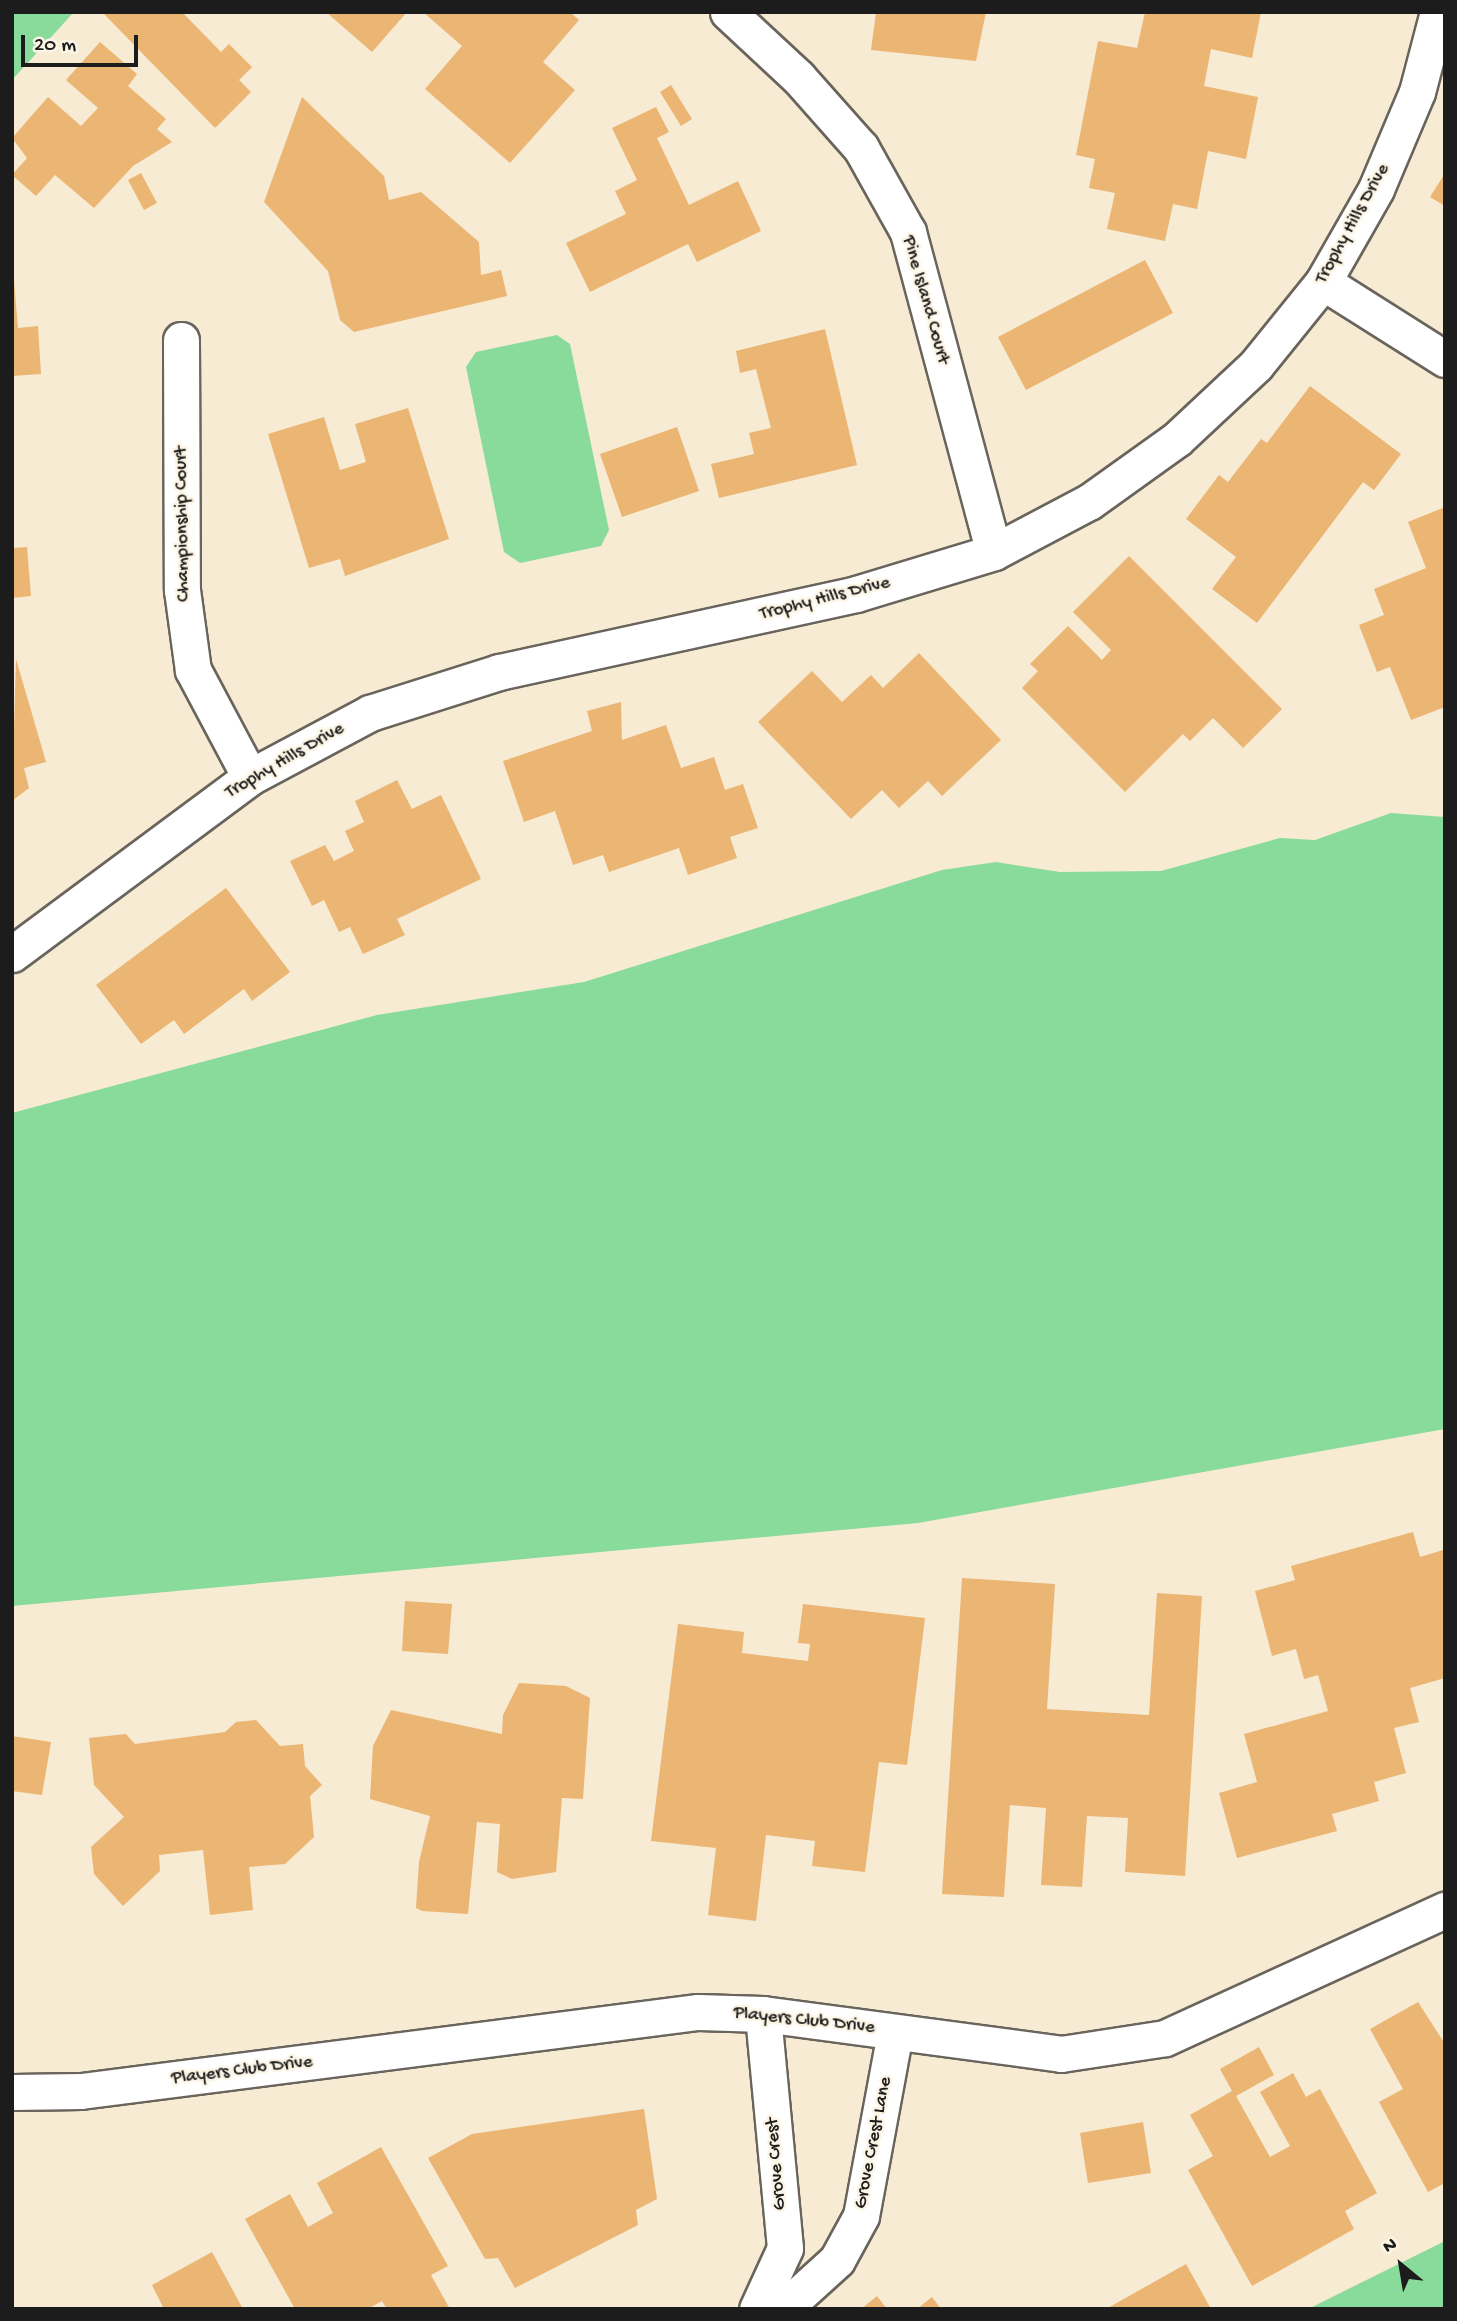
<!DOCTYPE html>
<style>
body{margin:0}
#map{position:relative;width:1457px;height:2321px;overflow:hidden;background:#f7ebd3;font-family:"Gochi Hand",sans-serif}
div>[style]{position:absolute}
.green>*{inset:0;background:#89db9c}
.building>*{inset:0;background:#ebb573}
.roads{filter:drop-shadow(2px 0 #69645c) drop-shadow(-2px 0 #69645c) drop-shadow(0 2px #69645c) drop-shadow(0 -2px #69645c)}
.street>*{height:35px;margin:-17.5px;padding:0 17.5px;transform-origin:17.5px;border-radius:17.5px;background:#fff}
span{translate:-50% -50%;white-space:nowrap;text-align:center;line-height:1.15;-webkit-text-stroke:5px #fcf5e5;paint-order:stroke}
.street-label{font-size:19px;color:#1c1c1c}
.frame{position:absolute;inset:0;border:14px solid #1c1c1c;pointer-events:none}
.north{position:absolute;left:1366px;top:2230px;width:70px;height:70px;-webkit-text-stroke:5px #fcf5e5;paint-order:stroke;rotate:330deg;font-size:19px;font-weight:700;line-height:28px;text-align:center;color:#1c1c1c}
.north::after{content:'';display:block;margin:auto;width:24px;height:32px;background:#1c1c1c;clip-path:polygon(50% 0,100% 100%,50% 72%,0 100%)}
.scale{position:absolute;left:21px;top:35px;width:117px;height:32px;box-sizing:border-box;border:4px solid #1c1c1c;border-top:0;padding-left:9px;font-size:21px;line-height:24px;white-space:nowrap;color:#1c1c1c;-webkit-text-stroke:5px #fcf5e5;paint-order:stroke}
</style>
<div id="map">
<div class="green">
<i style="clip-path:polygon(12px 12px,74px 12px,12px 80px)"></i>
<i style="clip-path:polygon(557px 335px,570px 344px,609px 530px,601px 546px,520px 563px,504px 552px,466px 367px,476px 352px)"></i>
<i style="clip-path:polygon(1391px 813px,1445px 817px,1445px 1429px,918px 1523px,12px 1606px,12px 1113px,377px 1015px,584px 982px,942px 870px,996px 862px,1060px 872px,1161px 871px,1280px 838px,1315px 840px)"></i>
<i style="clip-path:polygon(1445px 2241px,1445px 2309px,1308px 2309px)"></i>
</div>
<div class="building">
<i style="clip-path:polygon(182px 12px,221px 52px,229px 44px,252px 67px,239px 80px,251px 92px,215px 128px,104px 14px)"></i>
<i style="clip-path:polygon(326px 12px,407px 12px,372px 52px)"></i>
<i style="clip-path:polygon(423px 12px,570px 12px,579px 20px,543px 62px,575px 90px,510px 163px,425px 89px,462px 46px)"></i>
<i style="clip-path:polygon(876px 12px,986px 12px,976px 61px,871px 50px)"></i>
<i style="clip-path:polygon(1145px 12px,1261px 12px,1252px 58px,1211px 49px,1204px 86px,1258px 97px,1246px 159px,1208px 151px,1197px 209px,1173px 204px,1165px 241px,1107px 229px,1115px 193px,1089px 188px,1095px 159px,1076px 155px,1098px 41px,1137px 48px)"></i>
<i style="clip-path:polygon(100px 42px,137px 74px,128px 86px,166px 119px,157px 129px,172px 142px,133px 166px,94px 208px,55px 175px,36px 196px,12px 175px,27px 158px,12px 138px,48px 97px,81px 126px,98px 108px,66px 80px)"></i>
<i style="clip-path:polygon(671px 85px,692px 119px,681px 126px,660px 92px)"></i>
<i style="clip-path:polygon(302px 97px,384px 176px,389px 200px,421px 192px,479px 242px,481px 275px,501px 270px,507px 296px,354px 332px,340px 320px,328px 271px,264px 202px)"></i>
<i style="clip-path:polygon(656px 107px,669px 132px,657px 138px,689px 205px,738px 181px,761px 231px,697px 262px,688px 244px,590px 292px,566px 243px,626px 214px,615px 191px,637px 180px,612px 128px)"></i>
<i style="clip-path:polygon(141px 173px,157px 203px,144px 210px,128px 180px)"></i>
<i style="clip-path:polygon(1445px 173px,1445px 206px,1430px 197px)"></i>
<i style="clip-path:polygon(1145px 260px,1173px 313px,1026px 390px,998px 337px)"></i>
<i style="clip-path:polygon(14px 280px,18px 328px,38px 326px,41px 374px,12px 376px)"></i>
<i style="clip-path:polygon(825px 329px,857px 465px,719px 498px,711px 464px,754px 454px,749px 433px,771px 428px,756px 369px,740px 373px,736px 351px)"></i>
<i style="clip-path:polygon(1310px 386px,1401px 454px,1374px 490px,1363px 482px,1257px 623px,1212px 589px,1236px 557px,1186px 519px,1219px 475px,1228px 482px,1261px 439px,1267px 443px)"></i>
<i style="clip-path:polygon(408px 408px,449px 539px,345px 576px,340px 559px,309px 568px,268px 434px,324px 417px,340px 470px,366px 462px,355px 424px)"></i>
<i style="clip-path:polygon(677px 427px,699px 491px,622px 517px,600px 454px)"></i>
<i style="clip-path:polygon(1445px 507px,1445px 707px,1411px 720px,1390px 667px,1377px 672px,1359px 625px,1384px 615px,1374px 589px,1426px 568px,1408px 522px)"></i>
<i style="clip-path:polygon(27px 547px,31px 596px,12px 598px,12px 548px)"></i>
<i style="clip-path:polygon(1129px 556px,1282px 709px,1243px 748px,1213px 718px,1190px 741px,1183px 734px,1125px 792px,1022px 688px,1038px 671px,1030px 664px,1068px 626px,1102px 660px,1111px 650px,1073px 612px)"></i>
<i style="clip-path:polygon(919px 653px,1001px 740px,942px 796px,928px 781px,899px 808px,882px 790px,851px 819px,758px 722px,812px 671px,842px 702px,871px 675px,883px 688px)"></i>
<i style="clip-path:polygon(16px 659px,46px 762px,24px 768px,29px 788px,12px 801px)"></i>
<i style="clip-path:polygon(621px 702px,622px 740px,666px 725px,681px 768px,714px 757px,725px 790px,743px 784px,758px 828px,730px 837px,737px 858px,688px 875px,679px 848px,609px 872px,603px 855px,573px 865px,555px 811px,524px 822px,503px 761px,592px 731px,587px 711px)"></i>
<i style="clip-path:polygon(397px 780px,412px 809px,441px 795px,481px 879px,397px 919px,405px 935px,363px 954px,350px 927px,339px 932px,324px 900px,312px 906px,290px 861px,325px 845px,334px 861px,354px 851px,345px 831px,364px 822px,355px 801px)"></i>
<i style="clip-path:polygon(226px 888px,290px 972px,252px 1001px,244px 989px,184px 1034px,174px 1020px,141px 1044px,96px 985px)"></i>
<i style="clip-path:polygon(1413px 1532px,1420px 1557px,1443px 1550px,1445px 1557px,1445px 1678px,1410px 1688px,1419px 1722px,1394px 1728px,1406px 1773px,1374px 1782px,1379px 1801px,1332px 1814px,1337px 1831px,1237px 1858px,1219px 1793px,1257px 1782px,1244px 1734px,1328px 1711px,1318px 1675px,1304px 1679px,1296px 1649px,1272px 1656px,1255px 1591px,1295px 1580px,1291px 1566px)"></i>
<i style="clip-path:polygon(962px 1578px,1055px 1584px,1047px 1709px,1149px 1715px,1157px 1593px,1202px 1596px,1185px 1876px,1125px 1872px,1128px 1818px,1087px 1816px,1082px 1887px,1041px 1885px,1046px 1808px,1010px 1805px,1004px 1897px,942px 1894px)"></i>
<i style="clip-path:polygon(405px 1601px,452px 1604px,448px 1654px,402px 1651px)"></i>
<i style="clip-path:polygon(803px 1604px,925px 1618px,907px 1765px,879px 1762px,865px 1872px,812px 1866px,815px 1841px,766px 1835px,756px 1921px,708px 1915px,716px 1848px,651px 1841px,678px 1624px,744px 1632px,742px 1653px,808px 1661px,810px 1644px,798px 1643px)"></i>
<i style="clip-path:polygon(519px 1683px,566px 1686px,590px 1698px,583px 1799px,562px 1798px,556px 1872px,512px 1879px,497px 1872px,500px 1824px,477px 1822px,468px 1914px,422px 1911px,416px 1908px,419px 1862px,430px 1816px,370px 1799px,373px 1746px,391px 1710px,502px 1734px,503px 1715px)"></i>
<i style="clip-path:polygon(256px 1720px,280px 1746px,303px 1744px,305px 1766px,322px 1785px,310px 1796px,314px 1837px,285px 1864px,249px 1867px,253px 1910px,210px 1915px,203px 1850px,159px 1855px,160px 1871px,123px 1906px,94px 1874px,91px 1847px,124px 1817px,94px 1785px,89px 1738px,126px 1734px,135px 1744px,225px 1732px,236px 1722px)"></i>
<i style="clip-path:polygon(12px 1736px,51px 1742px,42px 1795px,12px 1791px)"></i>
<i style="clip-path:polygon(1418px 2002px,1445px 2044px,1445px 2183px,1428px 2192px,1379px 2102px,1403px 2089px,1370px 2029px)"></i>
<i style="clip-path:polygon(1259px 2047px,1274px 2075px,1236px 2096px,1270px 2157px,1290px 2146px,1260px 2092px,1293px 2073px,1306px 2097px,1320px 2089px,1377px 2193px,1345px 2211px,1354px 2229px,1252px 2286px,1188px 2170px,1213px 2156px,1190px 2115px,1232px 2091px,1220px 2069px)"></i>
<i style="clip-path:polygon(644px 2109px,657px 2199px,636px 2210px,638px 2225px,515px 2288px,498px 2258px,485px 2259px,428px 2158px,472px 2134px)"></i>
<i style="clip-path:polygon(1143px 2122px,1151px 2173px,1088px 2183px,1080px 2133px)"></i>
<i style="clip-path:polygon(381px 2147px,448px 2266px,431px 2275px,450px 2309px,387px 2309px,382px 2301px,368px 2309px,295px 2309px,245px 2219px,290px 2194px,308px 2227px,333px 2213px,317px 2183px)"></i>
<i style="clip-path:polygon(212px 2252px,243px 2309px,164px 2309px,152px 2285px)"></i>
<i style="clip-path:polygon(1186px 2264px,1211px 2309px,1106px 2309px)"></i>
<i style="clip-path:polygon(877px 2296px,887px 2309px,861px 2309px)"></i>
<i style="clip-path:polygon(932px 2297px,941px 2309px,917px 2309px)"></i>
</div>
<div class="roads">
<div class="street">
<i style="left:728px;top:12px;width:96px;rotate:42.9deg"></i>
<i style="left:798px;top:77px;width:95px;rotate:48.4deg"></i>
<i style="left:861px;top:148px;width:96px;rotate:60.8deg"></i>
<i style="left:908px;top:232px;width:331px;rotate:75deg"></i>
<i style="left:1323px;top:282px;width:144px;rotate:32.3deg"></i>
<i style="left:181px;top:340px;width:250px;rotate:89.8deg"></i>
<i style="left:182px;top:590px;width:81px;rotate:82.2deg"></i>
<i style="left:193px;top:670px;width:121px;rotate:62deg"></i>
<i style="left:12px;top:954px;width:297px;rotate:-36.6deg"></i>
<i style="left:250px;top:777px;width:136px;rotate:-28.1deg"></i>
<i style="left:370px;top:713px;width:135px;rotate:-17.6deg"></i>
<i style="left:499px;top:672px;width:365px;rotate:-12.3deg"></i>
<i style="left:856px;top:594px;width:144px;rotate:-16.9deg"></i>
<i style="left:994px;top:552px;width:107px;rotate:-27.8deg"></i>
<i style="left:1089px;top:502px;width:108px;rotate:-35.6deg"></i>
<i style="left:1177px;top:439px;width:108px;rotate:-43.1deg"></i>
<i style="left:1256px;top:365px;width:107px;rotate:-51.1deg"></i>
<i style="left:1323px;top:282px;width:107px;rotate:-60.3deg"></i>
<i style="left:1376px;top:189px;width:105px;rotate:-67.1deg"></i>
<i style="left:1417px;top:92px;width:83px;rotate:-75.3deg"></i>
<i style="left:12px;top:2092px;width:69px;rotate:-0.8deg"></i>
<i style="left:81px;top:2091px;width:622px;rotate:-7.3deg"></i>
<i style="left:698px;top:2012px;width:65px;rotate:1.8deg"></i>
<i style="left:763px;top:2014px;width:301px;rotate:7.6deg"></i>
<i style="left:1061px;top:2054px;width:105px;rotate:-8.7deg"></i>
<i style="left:1165px;top:2038px;width:308px;rotate:-24.6deg"></i>
<i style="left:757px;top:2309px;width:67px;rotate:-65.3deg"></i>
<i style="left:785px;top:2248px;width:235px;rotate:-95.4deg"></i>
<i style="left:783px;top:2309px;width:73px;rotate:-42.2deg"></i>
<i style="left:837px;top:2260px;width:50px;rotate:-61.4deg"></i>
<i style="left:861px;top:2216px;width:187px;rotate:-79.5deg"></i>
</div>
</div>
<div class="street-label">
<span style="left:1353px;top:224px;rotate:-61deg">Trophy Hills Drive</span>
<span style="left:925px;top:300px;rotate:74deg">Pine Island Court</span>
<span style="left:183px;top:524px;rotate:-91deg">Championship Court</span>
<span style="left:825px;top:599px;rotate:-14deg">Trophy Hills Drive</span>
<span style="left:285px;top:761px;rotate:-30deg">Trophy Hills Drive</span>
<span style="left:804px;top:2021px;rotate:6deg">Players Club Drive</span>
<span style="left:242px;top:2071px;rotate:-7deg">Players Club Drive</span>
<span style="left:874px;top:2143px;rotate:-79deg">Grove Crest Lane</span>
<span style="left:777px;top:2164px;rotate:-95deg">Grove Crest</span>
</div>
<div class="frame"></div>
<div class="north">N</div>
<div class="scale">20 m</div>
</div>
